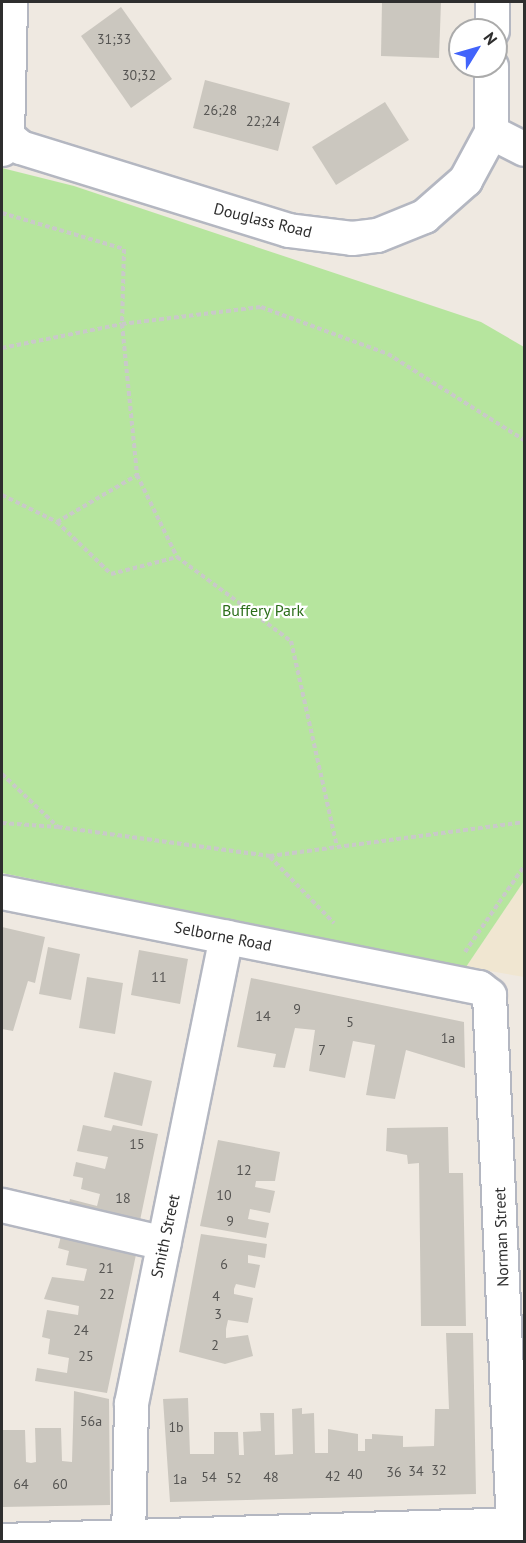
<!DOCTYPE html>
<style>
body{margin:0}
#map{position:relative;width:526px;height:1543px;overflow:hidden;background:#efe9e1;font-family:"PT Sans",sans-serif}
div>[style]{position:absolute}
.education>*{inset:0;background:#f0e6d1}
.green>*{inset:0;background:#b6e59e}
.building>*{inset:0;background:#cbc7bf}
.path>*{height:4px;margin-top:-2px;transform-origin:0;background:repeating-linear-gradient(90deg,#c9c9c9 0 4.5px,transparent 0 7.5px)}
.roads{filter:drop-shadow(2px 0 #b4b7c1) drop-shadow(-2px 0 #b4b7c1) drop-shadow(0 2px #b4b7c1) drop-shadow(0 -2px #b4b7c1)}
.minor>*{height:33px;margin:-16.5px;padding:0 16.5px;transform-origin:16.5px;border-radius:16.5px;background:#fff}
span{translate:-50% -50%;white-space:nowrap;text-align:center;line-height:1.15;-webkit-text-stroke:4.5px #fff;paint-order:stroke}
.number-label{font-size:14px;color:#555452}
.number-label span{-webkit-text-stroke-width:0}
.street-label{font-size:16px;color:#2e2e2e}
.park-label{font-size:16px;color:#2c6e1b}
.frame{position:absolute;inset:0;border:3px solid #2e2e2e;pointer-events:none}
.north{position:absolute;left:448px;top:18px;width:60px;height:60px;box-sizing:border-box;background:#fff;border:2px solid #ababab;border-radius:50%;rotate:53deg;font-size:16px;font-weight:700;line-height:24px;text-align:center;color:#2e2e2e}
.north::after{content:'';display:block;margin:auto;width:21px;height:27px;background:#4264fb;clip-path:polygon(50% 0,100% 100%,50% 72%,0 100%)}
</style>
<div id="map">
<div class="education">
<i style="clip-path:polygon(524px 881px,524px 977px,466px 967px)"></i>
</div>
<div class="green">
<i style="clip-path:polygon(2px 168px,74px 186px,481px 322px,524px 347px,524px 881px,466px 967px,2px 873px)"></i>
</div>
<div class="building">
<i style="clip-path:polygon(382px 2px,441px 2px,439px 58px,381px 56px)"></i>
<i style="clip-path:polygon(121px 7px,172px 79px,131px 108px,81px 36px)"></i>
<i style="clip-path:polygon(205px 80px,290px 103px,278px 151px,193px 128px)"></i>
<i style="clip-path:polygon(385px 102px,409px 140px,336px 185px,312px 147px)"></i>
<i style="clip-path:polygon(2px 927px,45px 937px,35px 983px,28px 981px,13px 1031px,2px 1029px)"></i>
<i style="clip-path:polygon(48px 947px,80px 954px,71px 1000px,39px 994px)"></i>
<i style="clip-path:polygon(139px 950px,188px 959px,180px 1004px,131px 995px)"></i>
<i style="clip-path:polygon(87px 977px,123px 983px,115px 1034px,79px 1028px)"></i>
<i style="clip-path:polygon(251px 978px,464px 1022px,465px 1068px,406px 1050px,395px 1099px,366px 1095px,375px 1045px,353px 1041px,345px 1078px,309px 1071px,315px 1030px,295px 1028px,285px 1068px,273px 1067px,276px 1054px,237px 1047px)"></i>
<i style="clip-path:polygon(114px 1072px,152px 1081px,142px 1126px,104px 1117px)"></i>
<i style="clip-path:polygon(83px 1125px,111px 1131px,113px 1125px,158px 1134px,138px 1230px,67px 1213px,70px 1199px,97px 1206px,100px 1194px,81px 1189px,83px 1178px,73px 1176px,76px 1162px,105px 1169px,108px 1157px,77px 1151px)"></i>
<i style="clip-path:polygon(448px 1127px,449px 1173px,463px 1173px,466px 1326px,421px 1326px,419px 1163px,408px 1164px,407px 1155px,386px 1151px,387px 1128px)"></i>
<i style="clip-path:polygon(218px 1140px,280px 1152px,275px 1181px,256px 1181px,255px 1187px,275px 1191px,270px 1213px,250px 1209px,248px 1219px,269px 1223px,266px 1238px,200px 1226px)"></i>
<i style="clip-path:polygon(72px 1230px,138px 1245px,107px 1393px,35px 1381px,37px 1368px,67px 1373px,69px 1358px,48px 1354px,50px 1339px,42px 1337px,47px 1310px,78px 1315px,79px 1306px,44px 1299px,52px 1277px,84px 1281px,87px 1269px,66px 1265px,69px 1251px,58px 1248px,61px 1236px,70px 1238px)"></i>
<i style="clip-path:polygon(201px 1234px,267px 1244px,265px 1258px,248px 1255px,248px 1263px,260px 1265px,255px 1288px,236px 1284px,234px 1289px,234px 1294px,253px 1298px,248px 1323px,228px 1320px,226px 1329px,226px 1338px,248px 1335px,253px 1356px,225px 1364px,179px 1352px)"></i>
<i style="clip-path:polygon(446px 1333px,473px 1333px,476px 1494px,170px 1502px,163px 1399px,188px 1398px,190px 1454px,214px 1454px,214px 1432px,238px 1432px,239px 1455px,244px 1455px,243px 1432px,261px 1431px,260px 1413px,274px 1413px,275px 1455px,293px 1454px,292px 1409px,302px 1408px,302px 1414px,314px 1413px,315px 1453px,328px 1453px,328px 1429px,358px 1434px,358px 1451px,365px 1451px,365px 1439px,372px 1439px,372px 1434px,403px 1436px,403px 1447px,434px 1446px,435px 1409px,449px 1409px)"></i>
<i style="clip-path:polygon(74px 1391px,109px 1399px,110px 1505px,2px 1507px,2px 1430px,25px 1430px,26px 1462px,31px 1463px,36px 1462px,35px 1428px,61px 1428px,62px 1461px,72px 1462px)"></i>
</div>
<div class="path">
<i style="left:2px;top:213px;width:127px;rotate:16.4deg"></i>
<i style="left:124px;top:249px;width:75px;rotate:91.5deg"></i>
<i style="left:122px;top:324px;width:152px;rotate:84.3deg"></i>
<i style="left:137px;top:475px;width:91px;rotate:64deg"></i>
<i style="left:177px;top:557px;width:142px;rotate:36.4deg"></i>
<i style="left:291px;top:641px;width:211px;rotate:77.4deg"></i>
<i style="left:2px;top:348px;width:122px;rotate:-11.3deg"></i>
<i style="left:122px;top:324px;width:140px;rotate:-7deg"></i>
<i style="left:261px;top:307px;width:135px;rotate:20.3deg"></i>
<i style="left:388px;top:354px;width:161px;rotate:32.3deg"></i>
<i style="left:2px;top:495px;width:61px;rotate:26.1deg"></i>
<i style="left:57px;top:522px;width:75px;rotate:43.9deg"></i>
<i style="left:111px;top:574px;width:68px;rotate:-14.4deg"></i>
<i style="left:57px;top:522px;width:93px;rotate:-30.4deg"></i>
<i style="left:2px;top:774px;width:77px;rotate:43.4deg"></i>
<i style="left:58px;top:827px;width:214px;rotate:7.8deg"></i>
<i style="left:270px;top:856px;width:256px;rotate:-7.6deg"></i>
<i style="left:2px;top:823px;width:56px;rotate:4.1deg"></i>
<i style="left:270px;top:857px;width:92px;rotate:45.9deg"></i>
<i style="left:465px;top:952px;width:104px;rotate:-55.5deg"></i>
</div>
<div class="roads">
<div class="minor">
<i style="left:492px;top:30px;width:28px;rotate:-90deg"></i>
<i style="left:491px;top:132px;width:37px;rotate:27deg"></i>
<i style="left:7px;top:136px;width:17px;rotate:40deg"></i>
<i style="left:20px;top:147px;width:281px;rotate:17.2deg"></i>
<i style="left:288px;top:230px;width:64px;rotate:7.1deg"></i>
<i style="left:352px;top:238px;width:25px;rotate:-7deg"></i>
<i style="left:377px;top:235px;width:51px;rotate:-22deg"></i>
<i style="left:424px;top:216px;width:55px;rotate:-41.3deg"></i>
<i style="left:465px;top:180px;width:55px;rotate:-61.6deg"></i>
<i style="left:491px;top:132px;width:66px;rotate:-90deg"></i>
<i style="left:2px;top:149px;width:14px;rotate:-69deg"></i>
<i style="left:7px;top:136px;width:134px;rotate:-88.7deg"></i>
<i style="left:2px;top:892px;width:486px;rotate:11.3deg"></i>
<i style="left:479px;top:987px;width:13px;rotate:39deg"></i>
<i style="left:489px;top:995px;width:531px;rotate:87.41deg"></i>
<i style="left:2px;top:1205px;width:166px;rotate:13.2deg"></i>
<i style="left:128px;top:1538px;width:135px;rotate:-88.7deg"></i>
<i style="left:131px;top:1403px;width:476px;rotate:-78.5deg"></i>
<i style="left:2px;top:1540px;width:522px;rotate:-1.76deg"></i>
</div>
</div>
<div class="number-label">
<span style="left:114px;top:39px">31;33</span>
<span style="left:139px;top:75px">30;32</span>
<span style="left:220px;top:110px">26;28</span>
<span style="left:263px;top:121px">22;24</span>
<span style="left:159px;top:977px">11</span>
<span style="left:297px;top:1009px">9</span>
<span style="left:263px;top:1016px">14</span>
<span style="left:350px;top:1022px">5</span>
<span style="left:448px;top:1038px">1a</span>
<span style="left:322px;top:1050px">7</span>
<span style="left:137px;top:1144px">15</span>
<span style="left:244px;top:1170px">12</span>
<span style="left:224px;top:1195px">10</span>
<span style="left:123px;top:1198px">18</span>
<span style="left:230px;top:1221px">9</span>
<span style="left:224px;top:1264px">6</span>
<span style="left:106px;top:1268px">21</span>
<span style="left:107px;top:1294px">22</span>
<span style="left:216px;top:1296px">4</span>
<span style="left:218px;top:1314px">3</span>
<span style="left:81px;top:1330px">24</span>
<span style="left:215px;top:1345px">2</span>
<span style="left:86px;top:1356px">25</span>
<span style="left:91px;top:1421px">56a</span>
<span style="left:176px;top:1427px">1b</span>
<span style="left:439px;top:1470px">32</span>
<span style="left:416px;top:1471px">34</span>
<span style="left:394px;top:1472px">36</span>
<span style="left:355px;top:1474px">40</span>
<span style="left:333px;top:1476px">42</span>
<span style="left:209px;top:1477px">54</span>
<span style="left:271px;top:1477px">48</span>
<span style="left:234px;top:1478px">52</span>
<span style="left:180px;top:1479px">1a</span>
<span style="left:21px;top:1484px">64</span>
<span style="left:60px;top:1484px">60</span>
</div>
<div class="street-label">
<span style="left:263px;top:220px;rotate:14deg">Douglass Road</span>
<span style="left:223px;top:936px;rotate:11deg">Selborne Road</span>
<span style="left:165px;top:1236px;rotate:-78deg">Smith Street</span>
<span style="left:501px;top:1237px;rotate:-92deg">Norman Street</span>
</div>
<div class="park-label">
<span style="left:263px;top:610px">Buffery Park</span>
</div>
<div class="frame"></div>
<div class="north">N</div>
</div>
